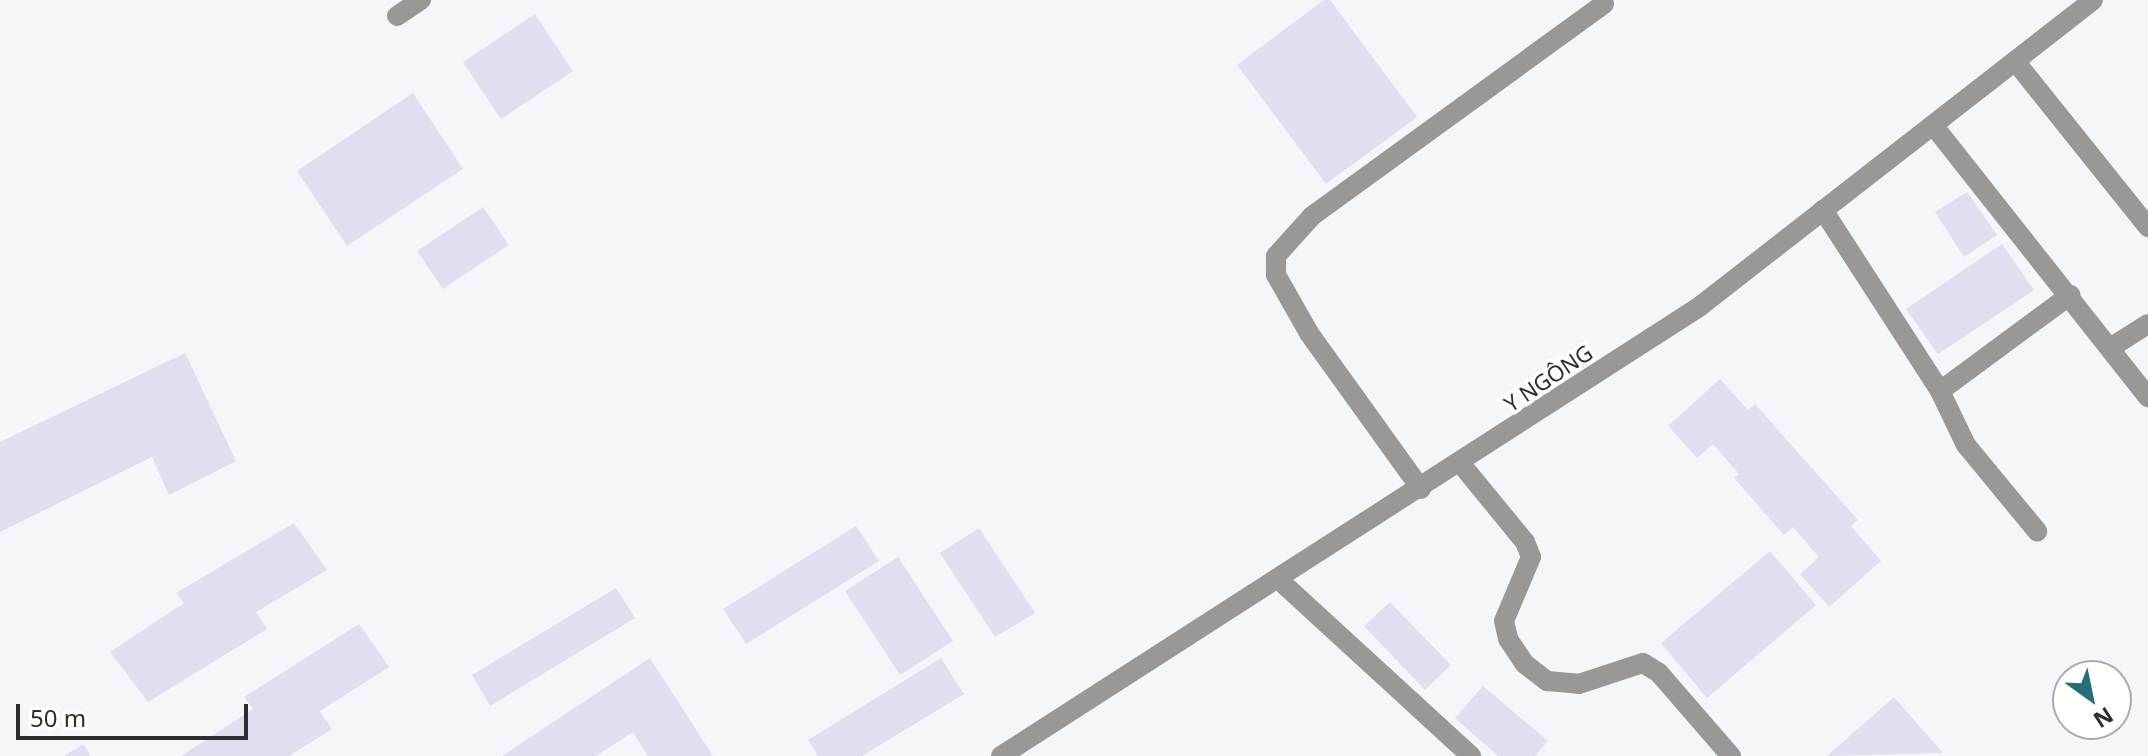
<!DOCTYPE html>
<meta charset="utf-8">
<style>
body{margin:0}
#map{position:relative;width:2148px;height:756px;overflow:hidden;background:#f5f6f9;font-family:"Noto Sans",sans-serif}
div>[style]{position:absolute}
.building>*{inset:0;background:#e1def0}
.minor>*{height:20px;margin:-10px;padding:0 10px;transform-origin:10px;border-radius:10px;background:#999897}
span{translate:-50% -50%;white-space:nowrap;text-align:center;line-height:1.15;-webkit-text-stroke:7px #fff;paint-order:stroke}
.street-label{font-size:22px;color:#2d2e2f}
.north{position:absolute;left:2052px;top:660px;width:80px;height:80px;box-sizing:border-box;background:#fff;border:2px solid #ababac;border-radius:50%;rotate:147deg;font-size:22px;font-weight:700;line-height:32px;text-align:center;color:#2d2e2f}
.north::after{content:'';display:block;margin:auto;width:28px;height:36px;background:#266f79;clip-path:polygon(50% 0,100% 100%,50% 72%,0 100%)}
.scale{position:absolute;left:16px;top:704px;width:232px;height:36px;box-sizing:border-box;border:4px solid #2d2e2f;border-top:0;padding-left:10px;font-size:24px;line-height:28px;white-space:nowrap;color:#2d2e2f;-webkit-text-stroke:6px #fff;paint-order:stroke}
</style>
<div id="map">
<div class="building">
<i style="clip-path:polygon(1324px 0,1330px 0,1417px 117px,1326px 184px,1237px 65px)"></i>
<i style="clip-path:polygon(535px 14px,573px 71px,501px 119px,463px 62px)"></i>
<i style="clip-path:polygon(413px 93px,463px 169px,347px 246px,297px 171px)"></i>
<i style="clip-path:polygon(1967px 192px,1997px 235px,1964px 257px,1935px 212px)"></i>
<i style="clip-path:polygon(483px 207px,509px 245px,443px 289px,417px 251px)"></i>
<i style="clip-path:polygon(2002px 244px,2034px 290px,1938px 354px,1906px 309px)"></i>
<i style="clip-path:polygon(185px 353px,236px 461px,169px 495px,152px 457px,0 532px,0 442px)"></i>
<i style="clip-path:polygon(1720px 379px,1748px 410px,1755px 404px,1858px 520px,1851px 526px,1881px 561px,1829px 607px,1800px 574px,1819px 557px,1793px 527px,1784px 535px,1734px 478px,1739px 474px,1713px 444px,1697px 458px,1668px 426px)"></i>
<i style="clip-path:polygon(294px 523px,327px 570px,256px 612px,267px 629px,148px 702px,110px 652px,184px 603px,176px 593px)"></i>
<i style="clip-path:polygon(856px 526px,879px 561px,746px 644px,723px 609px)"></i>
<i style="clip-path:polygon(979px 528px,1035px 613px,995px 637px,940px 553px)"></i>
<i style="clip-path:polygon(1770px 551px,1816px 605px,1707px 698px,1661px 643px)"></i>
<i style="clip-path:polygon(898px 557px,953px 641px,900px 675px,845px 591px)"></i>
<i style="clip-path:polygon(616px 588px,635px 618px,490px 706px,472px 675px)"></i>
<i style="clip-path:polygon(1390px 602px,1451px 665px,1425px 690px,1364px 626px)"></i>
<i style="clip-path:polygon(359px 624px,389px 667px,320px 711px,332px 729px,289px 756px,181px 756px,253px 709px,244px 697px)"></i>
<i style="clip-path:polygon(650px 658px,713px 756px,648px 756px,633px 732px,596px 756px,502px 756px)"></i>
<i style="clip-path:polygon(941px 658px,964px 694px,862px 756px,818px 756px,808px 740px)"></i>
<i style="clip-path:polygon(1483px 686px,1548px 741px,1535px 756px,1498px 756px,1455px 718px)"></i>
<i style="clip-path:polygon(1894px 697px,1943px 753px,1827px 756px)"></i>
<i style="clip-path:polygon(83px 744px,91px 756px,64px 756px)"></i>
</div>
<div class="minor">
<i style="left:397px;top:16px;width:29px;rotate:-34deg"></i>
<i style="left:2015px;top:61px;width:213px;rotate:51.3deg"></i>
<i style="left:1933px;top:125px;width:347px;rotate:51.7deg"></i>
<i style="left:1823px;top:210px;width:216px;rotate:57.1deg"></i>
<i style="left:1940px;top:391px;width:162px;rotate:-36.4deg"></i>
<i style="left:2110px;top:348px;width:45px;rotate:-32.3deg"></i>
<i style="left:1940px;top:391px;width:60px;rotate:64.3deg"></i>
<i style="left:1966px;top:445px;width:112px;rotate:50.5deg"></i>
<i style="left:1461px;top:464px;width:101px;rotate:50.6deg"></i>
<i style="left:1525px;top:542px;width:16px;rotate:68deg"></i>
<i style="left:1531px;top:557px;width:69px;rotate:112.9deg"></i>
<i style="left:1504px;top:621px;width:18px;rotate:77deg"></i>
<i style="left:1508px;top:639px;width:30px;rotate:56deg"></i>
<i style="left:1525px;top:664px;width:28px;rotate:38deg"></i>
<i style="left:1547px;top:681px;width:32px;rotate:5deg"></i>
<i style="left:1579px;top:684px;width:67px;rotate:-18.2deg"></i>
<i style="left:1643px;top:663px;width:19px;rotate:32deg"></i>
<i style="left:1659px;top:673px;width:110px;rotate:49.1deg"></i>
<i style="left:1421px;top:489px;width:192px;rotate:-125.7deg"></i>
<i style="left:1309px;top:333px;width:67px;rotate:-119.6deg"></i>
<i style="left:1276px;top:275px;width:19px;rotate:-90deg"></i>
<i style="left:1276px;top:256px;width:54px;rotate:-48deg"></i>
<i style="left:1312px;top:216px;width:361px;rotate:-36deg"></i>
<i style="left:1278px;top:579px;width:262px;rotate:42.5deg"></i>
<i style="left:1001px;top:756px;width:830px;rotate:-32.75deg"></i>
<i style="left:1699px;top:307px;width:499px;rotate:-37.9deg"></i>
</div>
<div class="street-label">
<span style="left:1548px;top:378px;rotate:-34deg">Y NGÔNG</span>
</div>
<div class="north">N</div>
<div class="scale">50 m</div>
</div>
